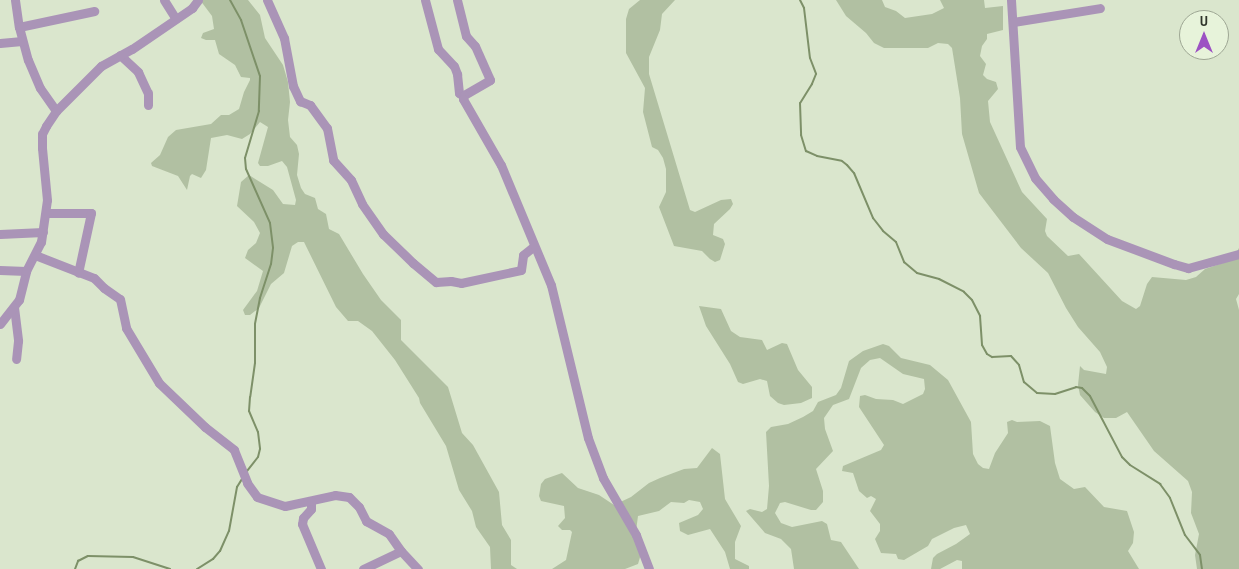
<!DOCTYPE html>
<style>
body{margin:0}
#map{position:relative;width:1239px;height:569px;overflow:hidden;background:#dae6cd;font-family:"Archivo Narrow",sans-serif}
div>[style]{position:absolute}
.green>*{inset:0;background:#b1c0a2}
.stream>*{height:2px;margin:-1px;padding:0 1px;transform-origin:1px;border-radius:1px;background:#7d9068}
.minor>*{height:9px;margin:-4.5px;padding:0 4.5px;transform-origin:4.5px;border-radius:4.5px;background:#aa94b7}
span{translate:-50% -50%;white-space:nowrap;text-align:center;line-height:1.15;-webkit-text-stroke:5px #e7f3da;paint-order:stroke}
.north{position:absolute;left:1179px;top:10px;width:50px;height:50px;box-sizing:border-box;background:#e7f3da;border:1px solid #9ea794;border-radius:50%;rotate:0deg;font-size:14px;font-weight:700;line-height:20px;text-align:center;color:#30352b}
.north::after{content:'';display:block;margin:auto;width:18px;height:22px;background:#9c51c3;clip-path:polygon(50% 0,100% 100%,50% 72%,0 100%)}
</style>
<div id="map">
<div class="green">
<i style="clip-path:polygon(200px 0,248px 0,260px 15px,265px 38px,283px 65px,288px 82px,290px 102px,288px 120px,290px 137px,297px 145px,299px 154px,297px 175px,301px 188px,305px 194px,315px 198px,318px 209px,326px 214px,329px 229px,339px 234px,363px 274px,381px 300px,401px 320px,401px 340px,448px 387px,462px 433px,473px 445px,499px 492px,502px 525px,511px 540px,511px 565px,517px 569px,491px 569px,490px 547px,476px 527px,472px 511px,459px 490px,446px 446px,420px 403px,419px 398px,395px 360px,372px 331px,358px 321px,348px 321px,336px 307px,304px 242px,298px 242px,292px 246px,284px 273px,271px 284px,259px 308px,250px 315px,245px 315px,243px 310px,257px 291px,263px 271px,245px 258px,248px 250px,256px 243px,260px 233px,254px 222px,237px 206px,241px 182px,249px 175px,273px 190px,283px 204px,295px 205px,296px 200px,287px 167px,282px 161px,268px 166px,260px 166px,258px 163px,268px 127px,260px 122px,250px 134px,242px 139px,227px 135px,211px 138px,206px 170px,201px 178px,192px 174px,190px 176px,187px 190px,178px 176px,152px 166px,151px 163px,160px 155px,168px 137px,176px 130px,211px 124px,221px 115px,229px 115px,239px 109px,244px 92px,250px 80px,250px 78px,241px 77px,235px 65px,219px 54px,215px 40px,206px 40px,201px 38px,203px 33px,214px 29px,212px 16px)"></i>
<i style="clip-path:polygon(640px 0,675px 0,662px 14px,660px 30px,649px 57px,649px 74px,690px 210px,695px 212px,721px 200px,731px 199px,733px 204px,730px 209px,714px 224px,713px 235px,723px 239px,725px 244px,720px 260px,715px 262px,710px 259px,702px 251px,674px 246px,659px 207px,666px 192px,666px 169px,663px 158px,658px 150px,652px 147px,643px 112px,645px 88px,626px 53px,626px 19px,629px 9px)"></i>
<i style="clip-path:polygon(836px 0,882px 0,885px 7px,896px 11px,905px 18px,932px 14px,944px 8px,940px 0,984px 0,985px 8px,1003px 6px,1003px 30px,987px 34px,987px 39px,982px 46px,980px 56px,986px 64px,983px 75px,987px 79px,996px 82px,998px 89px,988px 101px,990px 122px,1022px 192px,1047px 219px,1045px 231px,1047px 236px,1068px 256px,1079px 254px,1122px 301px,1136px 309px,1140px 306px,1147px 284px,1152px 277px,1186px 280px,1196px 277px,1205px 269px,1232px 260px,1239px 248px,1239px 294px,1236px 299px,1239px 310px,1239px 569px,1197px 569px,1195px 555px,1199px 534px,1191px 513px,1192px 492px,1188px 481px,1154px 451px,1127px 412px,1116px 418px,1104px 418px,1095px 412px,1080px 395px,1078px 385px,1080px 366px,1084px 370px,1106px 374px,1107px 367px,1100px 352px,1078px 327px,1066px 308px,1048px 273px,1021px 248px,979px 193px,962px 134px,960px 98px,952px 48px,948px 44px,938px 43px,928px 48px,884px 48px,874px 43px,866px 33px,846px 16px)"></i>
<i style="clip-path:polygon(699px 306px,721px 309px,731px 331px,740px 337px,762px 340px,767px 350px,782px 343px,787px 344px,798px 370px,812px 387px,812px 398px,801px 403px,784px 405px,778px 403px,770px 396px,767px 381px,760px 379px,743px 384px,738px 382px,730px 364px,706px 326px)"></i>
<i style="clip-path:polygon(883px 344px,889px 346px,901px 358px,930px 365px,948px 380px,971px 422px,973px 454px,978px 464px,983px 468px,989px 469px,995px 453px,1008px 433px,1007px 422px,1012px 420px,1017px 422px,1040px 421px,1050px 426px,1055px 463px,1060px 479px,1074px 489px,1085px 487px,1104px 507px,1127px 511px,1134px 532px,1133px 543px,1128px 551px,1139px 569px,962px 569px,962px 561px,957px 560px,940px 569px,931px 569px,933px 558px,937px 554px,956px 544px,970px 534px,966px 525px,954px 528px,932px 539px,928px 546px,904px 560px,898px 559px,896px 554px,881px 553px,875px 539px,880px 531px,880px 524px,870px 511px,876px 499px,871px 496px,867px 498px,859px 491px,853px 473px,842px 471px,843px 466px,881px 450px,884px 445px,859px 407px,860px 396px,865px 395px,876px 399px,893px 400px,903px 404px,923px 394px,925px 389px,924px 379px,903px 374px,880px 358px,870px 360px,861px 368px,849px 399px,833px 405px,824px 418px,825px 429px,833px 451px,816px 469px,823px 491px,823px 502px,816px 510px,811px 510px,785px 502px,780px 503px,775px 513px,781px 523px,792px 527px,822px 521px,827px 524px,831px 540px,841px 542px,859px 569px,794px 569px,791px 549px,781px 539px,765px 533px,746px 511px,750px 509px,762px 512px,767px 509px,769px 486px,766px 432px,771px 427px,788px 424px,803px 417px,813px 411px,818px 402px,836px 395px,841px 388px,849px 361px,863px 351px)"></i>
<i style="clip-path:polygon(712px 448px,720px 454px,725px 499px,741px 526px,735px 542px,735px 559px,749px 566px,749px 569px,730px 569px,725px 552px,710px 529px,688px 535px,680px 531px,679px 523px,698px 515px,703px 509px,700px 502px,689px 500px,684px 503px,671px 502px,659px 511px,638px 516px,635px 539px,641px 554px,638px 564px,625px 569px,552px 569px,566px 560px,572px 532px,570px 530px,562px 530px,558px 526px,565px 518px,564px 506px,541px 501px,539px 496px,541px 484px,545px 479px,562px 473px,578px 488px,599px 495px,614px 505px,631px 497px,649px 483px,660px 478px,684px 469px,697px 468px)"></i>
</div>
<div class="stream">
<i style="left:230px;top:0;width:23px;rotate:61deg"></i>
<i style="left:241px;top:20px;width:59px;rotate:71.3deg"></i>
<i style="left:260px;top:76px;width:35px;rotate:92deg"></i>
<i style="left:259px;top:111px;width:49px;rotate:106.6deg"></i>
<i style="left:245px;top:158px;width:11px;rotate:85deg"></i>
<i style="left:246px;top:169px;width:59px;rotate:66deg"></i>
<i style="left:270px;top:223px;width:25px;rotate:83deg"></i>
<i style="left:273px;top:248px;width:16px;rotate:97deg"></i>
<i style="left:271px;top:264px;width:36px;rotate:108deg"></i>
<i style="left:260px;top:298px;width:26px;rotate:101deg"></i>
<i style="left:255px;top:324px;width:39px;rotate:90deg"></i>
<i style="left:255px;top:363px;width:34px;rotate:98deg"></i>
<i style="left:250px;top:397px;width:14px;rotate:94deg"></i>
<i style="left:249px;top:411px;width:23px;rotate:67deg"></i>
<i style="left:258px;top:432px;width:17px;rotate:83deg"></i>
<i style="left:260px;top:449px;width:8px;rotate:104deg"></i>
<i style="left:258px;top:457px;width:18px;rotate:128deg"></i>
<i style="left:800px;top:0;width:9px;rotate:63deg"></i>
<i style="left:804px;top:8px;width:50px;rotate:83.2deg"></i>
<i style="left:810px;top:58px;width:17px;rotate:69deg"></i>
<i style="left:816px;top:74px;width:11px;rotate:112deg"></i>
<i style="left:812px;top:84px;width:22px;rotate:122deg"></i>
<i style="left:800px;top:103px;width:32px;rotate:88deg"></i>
<i style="left:801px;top:135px;width:17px;rotate:73deg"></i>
<i style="left:806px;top:151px;width:12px;rotate:24deg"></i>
<i style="left:817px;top:156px;width:25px;rotate:11deg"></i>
<i style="left:842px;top:161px;width:6px;rotate:39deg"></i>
<i style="left:847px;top:165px;width:11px;rotate:49deg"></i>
<i style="left:854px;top:173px;width:49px;rotate:67.1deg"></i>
<i style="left:873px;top:218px;width:16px;rotate:52deg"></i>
<i style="left:883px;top:231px;width:17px;rotate:40deg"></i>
<i style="left:896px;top:242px;width:22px;rotate:68deg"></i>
<i style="left:904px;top:262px;width:17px;rotate:40deg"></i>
<i style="left:917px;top:273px;width:23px;rotate:15deg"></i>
<i style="left:939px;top:279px;width:28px;rotate:27deg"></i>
<i style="left:964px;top:292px;width:11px;rotate:45deg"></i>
<i style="left:972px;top:300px;width:18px;rotate:63deg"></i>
<i style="left:980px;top:316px;width:29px;rotate:86deg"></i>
<i style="left:982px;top:345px;width:10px;rotate:61deg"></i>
<i style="left:987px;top:354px;width:6px;rotate:31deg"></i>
<i style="left:992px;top:357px;width:19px;rotate:-3deg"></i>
<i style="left:1011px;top:356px;width:12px;rotate:48deg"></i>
<i style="left:1019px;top:365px;width:18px;rotate:74deg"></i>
<i style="left:1024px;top:382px;width:17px;rotate:40deg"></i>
<i style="left:1037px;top:393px;width:18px;rotate:3deg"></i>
<i style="left:1055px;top:394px;width:22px;rotate:-18deg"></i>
<i style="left:1076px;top:387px;width:6px;rotate:9deg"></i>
<i style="left:1082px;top:388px;width:11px;rotate:45deg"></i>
<i style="left:1090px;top:396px;width:69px;rotate:62.3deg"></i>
<i style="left:1122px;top:457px;width:11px;rotate:45deg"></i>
<i style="left:1130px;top:465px;width:36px;rotate:32deg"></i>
<i style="left:1160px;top:484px;width:17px;rotate:54deg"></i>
<i style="left:1170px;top:498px;width:40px;rotate:68deg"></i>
<i style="left:1185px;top:535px;width:25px;rotate:53deg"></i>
<i style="left:1200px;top:555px;width:14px;rotate:82deg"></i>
<i style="left:75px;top:569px;width:9px;rotate:-69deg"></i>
<i style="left:78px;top:561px;width:11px;rotate:-27deg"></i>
<i style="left:88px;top:556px;width:45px;rotate:1.3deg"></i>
<i style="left:133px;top:557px;width:39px;rotate:18deg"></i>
<i style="left:197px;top:569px;width:19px;rotate:-32deg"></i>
<i style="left:213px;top:559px;width:11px;rotate:-49deg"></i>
<i style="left:220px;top:551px;width:22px;rotate:-66deg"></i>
<i style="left:229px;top:531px;width:45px;rotate:-79.7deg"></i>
<i style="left:237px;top:487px;width:9px;rotate:-58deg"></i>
</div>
<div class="minor">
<i style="left:15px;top:0;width:27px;rotate:82deg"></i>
<i style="left:19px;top:27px;width:34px;rotate:75deg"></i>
<i style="left:28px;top:60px;width:30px;rotate:67deg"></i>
<i style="left:40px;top:88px;width:28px;rotate:55deg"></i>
<i style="left:164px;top:0;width:22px;rotate:58deg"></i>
<i style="left:267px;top:0;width:42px;rotate:65.9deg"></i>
<i style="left:284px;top:38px;width:49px;rotate:79.4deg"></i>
<i style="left:293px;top:86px;width:17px;rotate:65deg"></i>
<i style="left:300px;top:101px;width:11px;rotate:22deg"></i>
<i style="left:310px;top:105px;width:29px;rotate:54deg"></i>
<i style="left:327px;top:128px;width:33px;rotate:79deg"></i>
<i style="left:333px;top:160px;width:27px;rotate:48deg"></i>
<i style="left:351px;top:180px;width:26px;rotate:65deg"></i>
<i style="left:362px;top:204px;width:37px;rotate:55deg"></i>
<i style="left:383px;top:234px;width:42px;rotate:44deg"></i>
<i style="left:413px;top:263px;width:30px;rotate:40deg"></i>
<i style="left:436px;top:282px;width:15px;rotate:-4deg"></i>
<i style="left:451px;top:281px;width:10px;rotate:11deg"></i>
<i style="left:461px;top:283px;width:61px;rotate:-12.2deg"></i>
<i style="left:521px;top:270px;width:15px;rotate:-82deg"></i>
<i style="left:523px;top:255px;width:14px;rotate:-39deg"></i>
<i style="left:425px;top:0;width:51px;rotate:75.1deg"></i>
<i style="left:438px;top:49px;width:23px;rotate:47deg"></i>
<i style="left:454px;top:66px;width:9px;rotate:69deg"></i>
<i style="left:457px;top:74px;width:19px;rotate:84deg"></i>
<i style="left:459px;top:93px;width:5px;rotate:37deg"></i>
<i style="left:457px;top:0;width:37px;rotate:76deg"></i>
<i style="left:466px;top:36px;width:13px;rotate:48deg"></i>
<i style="left:475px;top:46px;width:37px;rotate:66deg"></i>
<i style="left:490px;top:80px;width:30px;rotate:150deg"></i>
<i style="left:464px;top:95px;width:4px;rotate:104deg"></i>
<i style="left:463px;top:99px;width:76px;rotate:60.1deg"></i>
<i style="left:501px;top:165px;width:130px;rotate:67.4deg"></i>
<i style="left:551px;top:285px;width:157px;rotate:76.4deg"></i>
<i style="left:588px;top:438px;width:43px;rotate:69.4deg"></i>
<i style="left:603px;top:478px;width:66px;rotate:59.9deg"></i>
<i style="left:636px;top:535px;width:36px;rotate:69deg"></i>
<i style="left:1011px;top:0;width:147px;rotate:86.5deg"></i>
<i style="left:1020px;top:147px;width:34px;rotate:64deg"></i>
<i style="left:1035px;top:178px;width:28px;rotate:49deg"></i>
<i style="left:1053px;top:199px;width:27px;rotate:42deg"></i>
<i style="left:1073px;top:217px;width:40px;rotate:32.9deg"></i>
<i style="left:1107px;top:239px;width:72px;rotate:20.5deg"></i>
<i style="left:1174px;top:264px;width:15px;rotate:16deg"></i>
<i style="left:1188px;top:268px;width:53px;rotate:-15.4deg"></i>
<i style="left:1013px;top:22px;width:88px;rotate:-9.1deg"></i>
<i style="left:19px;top:27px;width:77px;rotate:-12deg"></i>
<i style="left:0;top:43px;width:22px;rotate:-5deg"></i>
<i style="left:120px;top:55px;width:25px;rotate:43deg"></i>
<i style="left:138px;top:72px;width:23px;rotate:65deg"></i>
<i style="left:148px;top:93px;width:12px;rotate:90deg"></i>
<i style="left:46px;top:213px;width:45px"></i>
<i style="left:91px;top:213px;width:61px;rotate:102.2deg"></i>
<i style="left:0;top:234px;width:43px;rotate:-2.7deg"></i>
<i style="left:35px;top:255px;width:63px;rotate:21.3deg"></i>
<i style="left:94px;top:278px;width:14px;rotate:45deg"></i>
<i style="left:104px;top:288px;width:19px;rotate:35deg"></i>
<i style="left:120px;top:299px;width:30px;rotate:78deg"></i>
<i style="left:126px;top:328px;width:64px;rotate:59deg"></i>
<i style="left:159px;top:383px;width:64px;rotate:43.7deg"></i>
<i style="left:205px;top:427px;width:37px;rotate:38deg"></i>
<i style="left:234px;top:450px;width:35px;rotate:68deg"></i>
<i style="left:247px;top:483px;width:17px;rotate:54deg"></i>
<i style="left:257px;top:497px;width:29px;rotate:18deg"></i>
<i style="left:285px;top:506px;width:51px;rotate:-12.4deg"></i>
<i style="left:335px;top:495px;width:14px;rotate:8deg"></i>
<i style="left:349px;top:497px;width:14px;rotate:45deg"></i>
<i style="left:359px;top:507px;width:16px;rotate:63deg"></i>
<i style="left:366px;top:521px;width:26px;rotate:29deg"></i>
<i style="left:389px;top:534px;width:21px;rotate:55deg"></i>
<i style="left:401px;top:551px;width:25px;rotate:47deg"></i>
<i style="left:0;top:270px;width:26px;rotate:2deg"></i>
<i style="left:14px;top:307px;width:34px;rotate:83deg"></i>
<i style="left:18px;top:341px;width:18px;rotate:96deg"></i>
<i style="left:0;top:324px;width:31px;rotate:-52deg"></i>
<i style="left:19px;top:300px;width:30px;rotate:-76deg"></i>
<i style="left:26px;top:271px;width:33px;rotate:-63deg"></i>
<i style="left:41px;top:242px;width:42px;rotate:-81.9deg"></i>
<i style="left:47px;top:200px;width:52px;rotate:-95.5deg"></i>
<i style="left:42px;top:148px;width:14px;rotate:-90deg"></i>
<i style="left:42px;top:134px;width:9px;rotate:-63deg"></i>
<i style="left:46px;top:126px;width:18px;rotate:-56deg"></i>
<i style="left:56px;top:111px;width:64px;rotate:-45deg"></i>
<i style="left:101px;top:66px;width:35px;rotate:-29deg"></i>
<i style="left:132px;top:49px;width:73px;rotate:-34.3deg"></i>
<i style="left:192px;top:8px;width:10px;rotate:-53deg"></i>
<i style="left:311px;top:501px;width:8px;rotate:90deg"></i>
<i style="left:311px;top:509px;width:12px;rotate:132deg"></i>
<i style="left:303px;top:518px;width:6px;rotate:99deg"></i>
<i style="left:302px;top:524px;width:49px;rotate:67.1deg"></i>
<i style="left:363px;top:569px;width:42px;rotate:-25.3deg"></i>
</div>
<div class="north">U</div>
</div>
